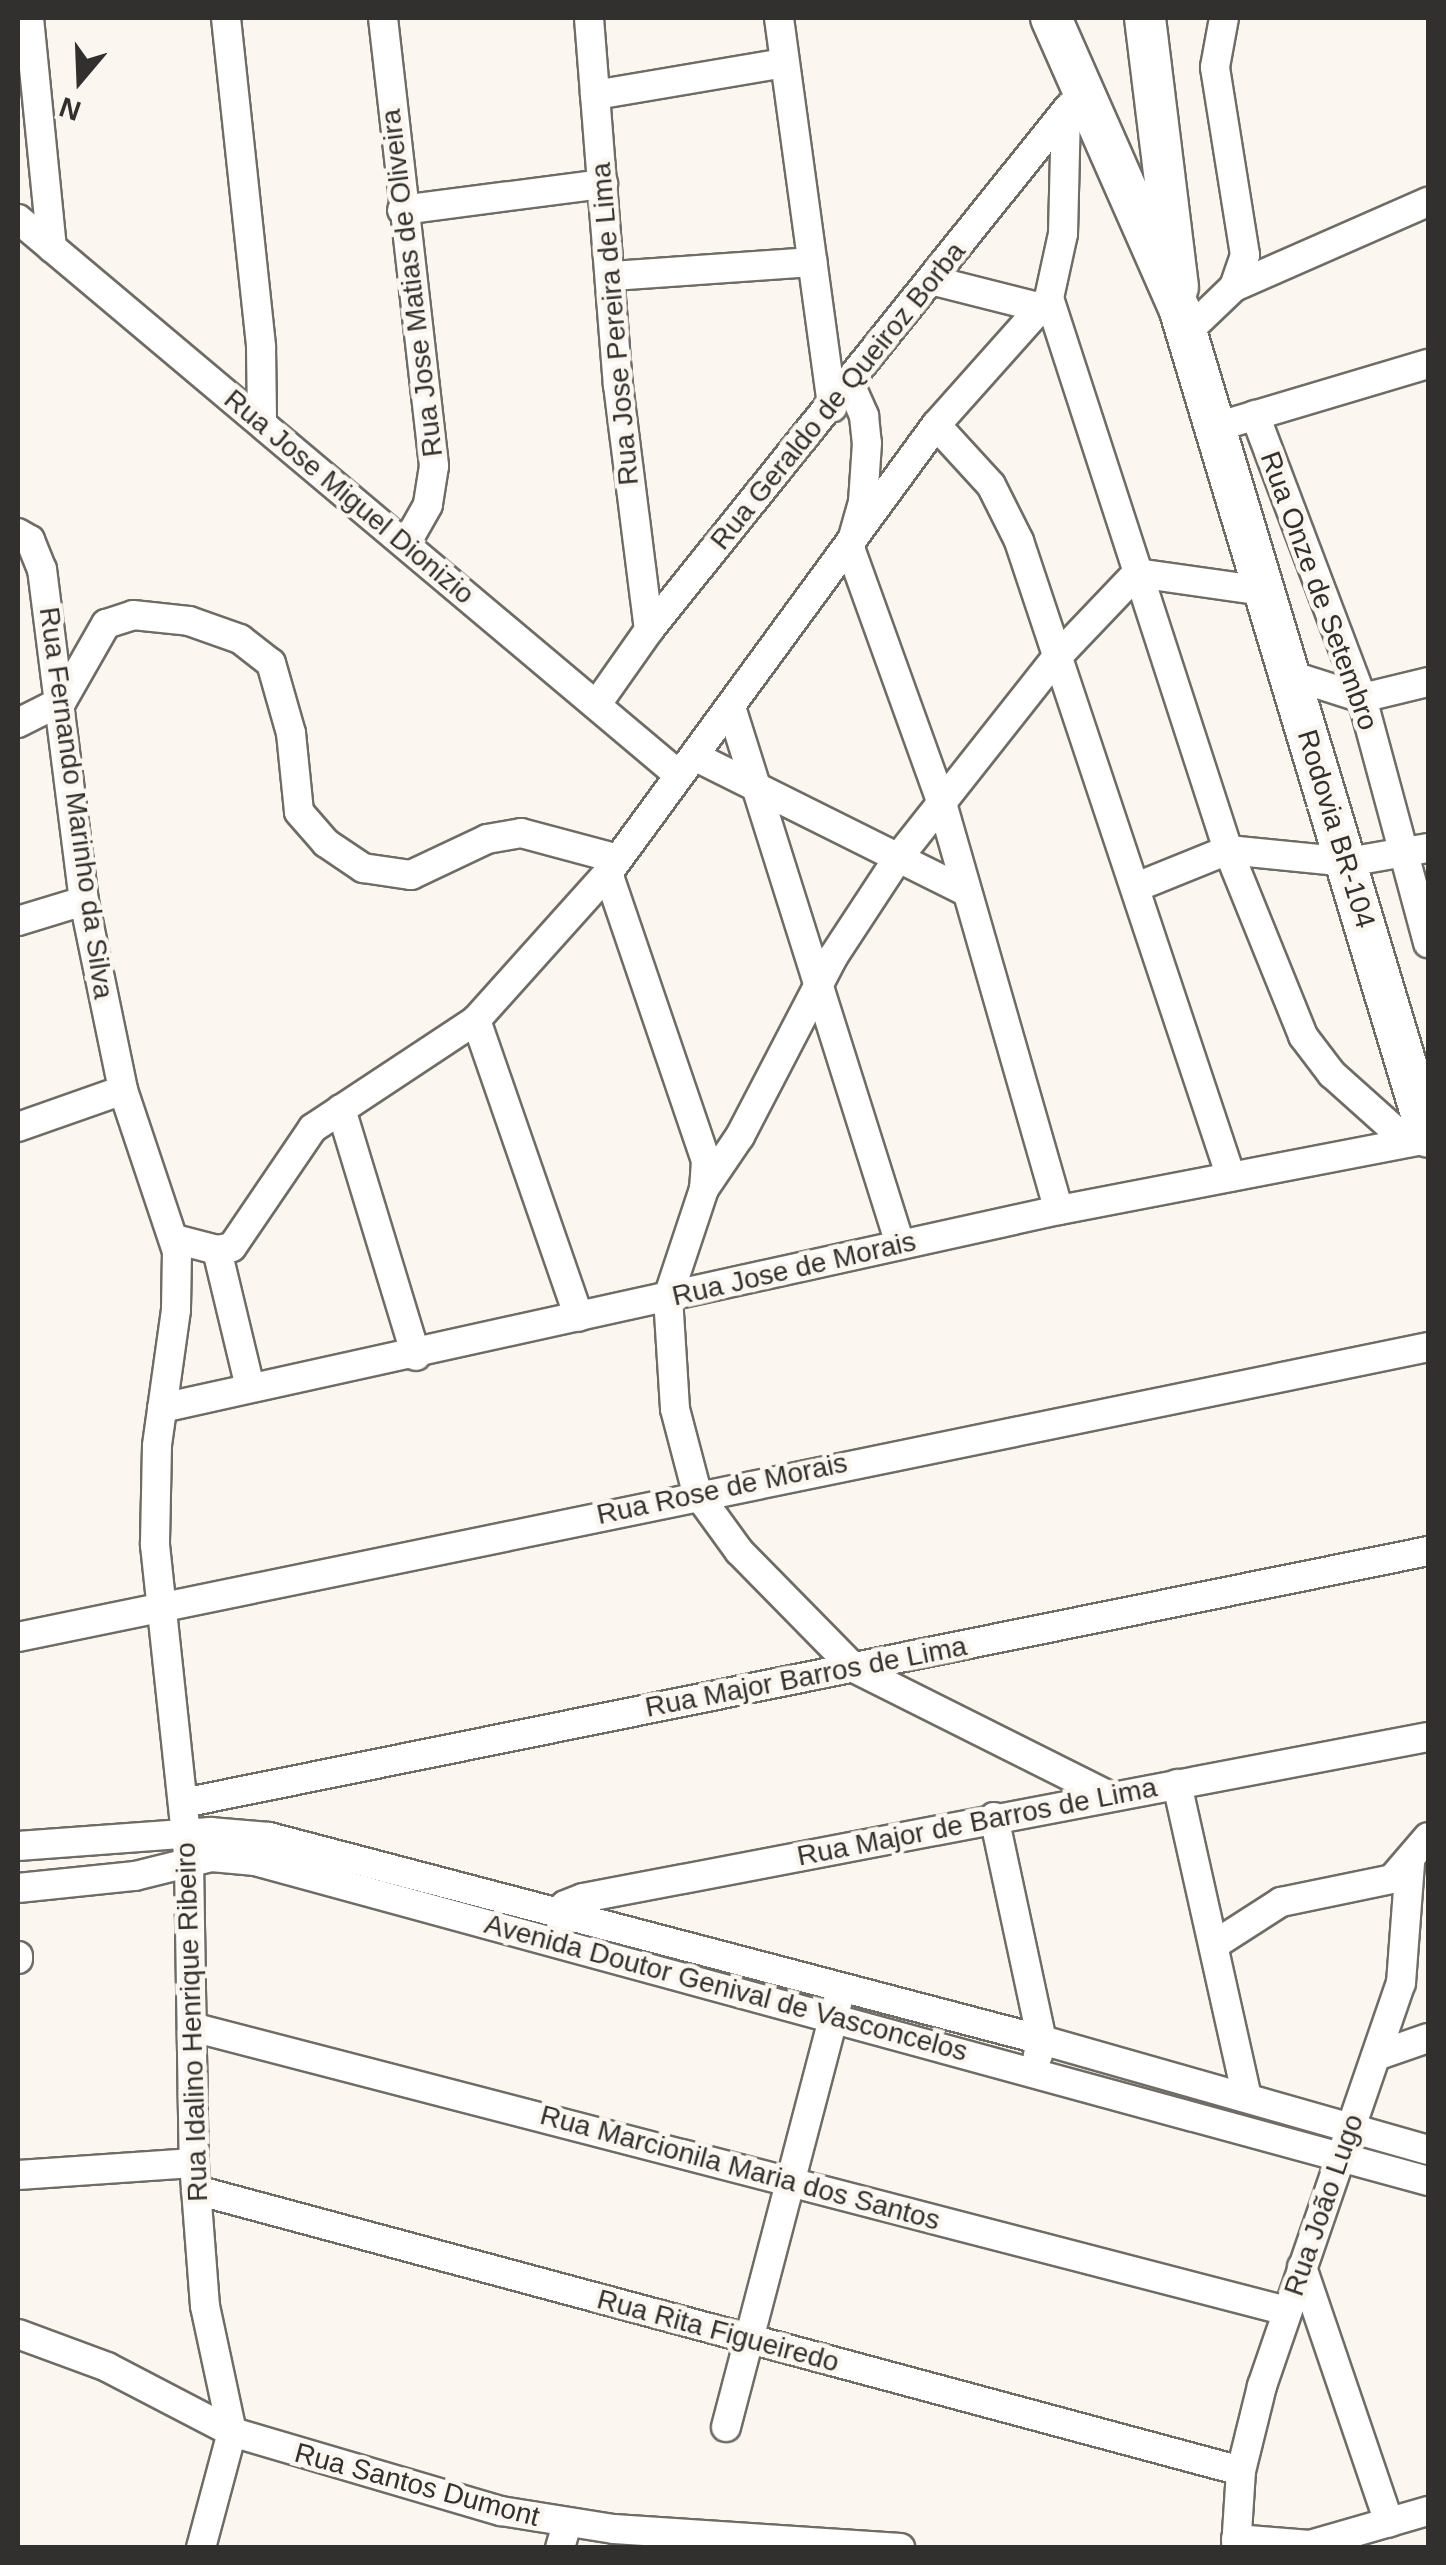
<!DOCTYPE html>
<meta charset="utf-8">
<style>
body{margin:0}
#map{position:relative;width:1446px;height:2565px;overflow:hidden;background:#fbf7f0;font-family:Helvetica,sans-serif}
div>[style]{position:absolute}
.roads{filter:drop-shadow(2px 0 #6f6c66) drop-shadow(-2px 0 #6f6c66) drop-shadow(0 2px #6f6c66) drop-shadow(0 -2px #6f6c66)}
.minor>*{height:28px;margin:-14px;padding:0 14px;transform-origin:14px;border-radius:14px;background:#fff}
.highway>*{height:40px;margin:-20px;padding:0 20px;transform-origin:20px;border-radius:20px;background:#fff}
span{translate:-50% -50%;white-space:nowrap;text-align:center;line-height:1.15;-webkit-text-stroke:9px #fbf7f0;paint-order:stroke}
.street-label{font-size:28px;color:#32302e}
.frame{position:absolute;inset:0;border:20px solid #32302e;pointer-events:none}
.north{position:absolute;left:30px;top:30px;width:100px;height:100px;-webkit-text-stroke:8px #fbf7f0;paint-order:stroke;rotate:199deg;font-size:28px;font-weight:700;line-height:40px;text-align:center;color:#32302e}
.north::after{content:'';display:block;margin:auto;width:35px;height:45px;background:#32302e;clip-path:polygon(50% 0,100% 100%,50% 72%,0 100%)}
</style>
<div id="map">
<div class="roads">
<div class="minor">
<i style="left:29px;top:18px;width:231px;rotate:84.3deg"></i>
<i style="left:226px;top:18px;width:331px;rotate:83.9deg"></i>
<i style="left:261px;top:347px;width:76px;rotate:89.2deg"></i>
<i style="left:383px;top:18px;width:451px;rotate:83.5deg"></i>
<i style="left:434px;top:466px;width:39px;rotate:99deg"></i>
<i style="left:428px;top:505px;width:43px;rotate:119.6deg"></i>
<i style="left:589px;top:18px;width:368px;rotate:85.5deg"></i>
<i style="left:618px;top:385px;width:247px;rotate:82.8deg"></i>
<i style="left:779px;top:18px;width:393px;rotate:82.2deg"></i>
<i style="left:595px;top:95px;width:192px;rotate:-9.6deg"></i>
<i style="left:402px;top:210px;width:203px;rotate:-7.4deg"></i>
<i style="left:18px;top:219px;width:864px;rotate:40.07deg"></i>
<i style="left:612px;top:276px;width:201px;rotate:-4deg"></i>
<i style="left:931px;top:280px;width:114px;rotate:14.2deg"></i>
<i style="left:1234px;top:287px;width:212px;rotate:-23.7deg"></i>
<i style="left:1049px;top:298px;width:580px;rotate:72.03deg"></i>
<i style="left:1228px;top:850px;width:201px;rotate:68deg"></i>
<i style="left:1303px;top:1036px;width:48px;rotate:52.7deg"></i>
<i style="left:1332px;top:1074px;width:102px;rotate:41.8deg"></i>
<i style="left:1185px;top:334px;width:68px;rotate:-43.8deg"></i>
<i style="left:1234px;top:287px;width:34px;rotate:-71deg"></i>
<i style="left:1245px;top:255px;width:190px;rotate:-99.1deg"></i>
<i style="left:1215px;top:67px;width:50px;rotate:-79.6deg"></i>
<i style="left:850px;top:384px;width:35px;rotate:66deg"></i>
<i style="left:864px;top:416px;width:27px;rotate:84deg"></i>
<i style="left:867px;top:443px;width:59px;rotate:93.9deg"></i>
<i style="left:863px;top:502px;width:48px;rotate:105.8deg"></i>
<i style="left:850px;top:548px;width:271px;rotate:70.2deg"></i>
<i style="left:942px;top:803px;width:423px;rotate:74deg"></i>
<i style="left:1255px;top:415px;width:303px;rotate:69.3deg"></i>
<i style="left:1362px;top:698px;width:254px;rotate:74.9deg"></i>
<i style="left:936px;top:425px;width:81px;rotate:47.5deg"></i>
<i style="left:991px;top:485px;width:63px;rotate:63.4deg"></i>
<i style="left:1019px;top:541px;width:670px;rotate:71.57deg"></i>
<i style="left:1213px;top:428px;width:224px;rotate:-16.6deg"></i>
<i style="left:18px;top:533px;width:14px;rotate:30deg"></i>
<i style="left:30px;top:540px;width:31px;rotate:68deg"></i>
<i style="left:42px;top:569px;width:335px;rotate:82.8deg"></i>
<i style="left:84px;top:901px;width:193px;rotate:78.3deg"></i>
<i style="left:123px;top:1090px;width:170px;rotate:71.5deg"></i>
<i style="left:177px;top:1251px;width:59px;rotate:91deg"></i>
<i style="left:176px;top:1310px;width:137px;rotate:98deg"></i>
<i style="left:157px;top:1446px;width:99px;rotate:91.2deg"></i>
<i style="left:155px;top:1545px;width:318px;rotate:83.9deg"></i>
<i style="left:189px;top:1861px;width:302px;rotate:89.1deg"></i>
<i style="left:194px;top:2163px;width:143px;rotate:85.6deg"></i>
<i style="left:205px;top:2306px;width:129px;rotate:77.9deg"></i>
<i style="left:232px;top:2432px;width:120px;rotate:105deg"></i>
<i style="left:1290px;top:675px;width:76px;rotate:17.7deg"></i>
<i style="left:1362px;top:698px;width:68px;rotate:-13.6deg"></i>
<i style="left:597px;top:704px;width:90px;rotate:-54.9deg"></i>
<i style="left:649px;top:630px;width:671px;rotate:-51.23deg"></i>
<i style="left:731px;top:707px;width:563px;rotate:72.53deg"></i>
<i style="left:18px;top:723px;width:49px;rotate:-26.6deg"></i>
<i style="left:62px;top:701px;width:89px;rotate:-60.3deg"></i>
<i style="left:106px;top:624px;width:28px;rotate:-18deg"></i>
<i style="left:133px;top:615px;width:56px;rotate:6.1deg"></i>
<i style="left:189px;top:621px;width:54px;rotate:19.4deg"></i>
<i style="left:240px;top:639px;width:39px;rotate:38deg"></i>
<i style="left:271px;top:663px;width:73px;rotate:74.1deg"></i>
<i style="left:291px;top:733px;width:79px;rotate:84.2deg"></i>
<i style="left:299px;top:812px;width:41px;rotate:48.9deg"></i>
<i style="left:326px;top:843px;width:45px;rotate:34deg"></i>
<i style="left:363px;top:868px;width:49px;rotate:8.3deg"></i>
<i style="left:411px;top:875px;width:84px;rotate:-25.3deg"></i>
<i style="left:487px;top:839px;width:35px;rotate:-10deg"></i>
<i style="left:521px;top:833px;width:100px;rotate:15deg"></i>
<i style="left:694px;top:756px;width:305px;rotate:26.5deg"></i>
<i style="left:608px;top:873px;width:304px;rotate:71.2deg"></i>
<i style="left:706px;top:1161px;width:28px;rotate:94deg"></i>
<i style="left:704px;top:1189px;width:114px;rotate:108.4deg"></i>
<i style="left:668px;top:1297px;width:112px;rotate:86.4deg"></i>
<i style="left:675px;top:1409px;width:87px;rotate:75.3deg"></i>
<i style="left:697px;top:1493px;width:72px;rotate:54.1deg"></i>
<i style="left:739px;top:1551px;width:164px;rotate:45.5deg"></i>
<i style="left:854px;top:1668px;width:284px;rotate:26.6deg"></i>
<i style="left:1139px;top:886px;width:96px;rotate:-22deg"></i>
<i style="left:1228px;top:850px;width:121px;rotate:5.7deg"></i>
<i style="left:1348px;top:862px;width:81px;rotate:-9.9deg"></i>
<i style="left:18px;top:921px;width:69px;rotate:-16.9deg"></i>
<i style="left:476px;top:1020px;width:314px;rotate:70.9deg"></i>
<i style="left:341px;top:1109px;width:258px;rotate:73.1deg"></i>
<i style="left:18px;top:1127px;width:111px;rotate:-19.4deg"></i>
<i style="left:704px;top:1189px;width:64px;rotate:-55.8deg"></i>
<i style="left:740px;top:1136px;width:202px;rotate:-62.5deg"></i>
<i style="left:833px;top:957px;width:118px;rotate:-56.7deg"></i>
<i style="left:898px;top:858px;width:256px;rotate:-51.7deg"></i>
<i style="left:1057px;top:657px;width:116px;rotate:-46.4deg"></i>
<i style="left:1137px;top:573px;width:127px;rotate:8.1deg"></i>
<i style="left:175px;top:1239px;width:43px;rotate:14.7deg"></i>
<i style="left:217px;top:1250px;width:15px;rotate:-11deg"></i>
<i style="left:232px;top:1247px;width:144px;rotate:-55.8deg"></i>
<i style="left:313px;top:1128px;width:196px;rotate:-33.5deg"></i>
<i style="left:476px;top:1020px;width:198px;rotate:-48.1deg"></i>
<i style="left:608px;top:873px;width:555px;rotate:-53.79deg"></i>
<i style="left:936px;top:425px;width:170px;rotate:-48.3deg"></i>
<i style="left:1049px;top:298px;width:66px;rotate:-77.7deg"></i>
<i style="left:1063px;top:234px;width:123px;rotate:-88.6deg"></i>
<i style="left:217px;top:1250px;width:141px;rotate:76.5deg"></i>
<i style="left:162px;top:1408px;width:919px;rotate:-12.45deg"></i>
<i style="left:1059px;top:1210px;width:376px;rotate:-10.9deg"></i>
<i style="left:18px;top:1637px;width:1440px;rotate:-11.62deg"></i>
<i style="left:1177px;top:1784px;width:321px;rotate:77.4deg"></i>
<i style="left:183px;top:1803px;width:1270px;rotate:-11.44deg"></i>
<i style="left:994px;top:1817px;width:228px;rotate:77.9deg"></i>
<i style="left:1042px;top:2040px;width:16px;rotate:105deg"></i>
<i style="left:18px;top:1846px;width:193px;rotate:-4.2deg"></i>
<i style="left:210px;top:1832px;width:59px;rotate:4.8deg"></i>
<i style="left:269px;top:1837px;width:799px;rotate:14.71deg"></i>
<i style="left:1042px;top:2040px;width:401px;rotate:15.9deg"></i>
<i style="left:18px;top:1888px;width:118px;rotate:-5.9deg"></i>
<i style="left:135px;top:1876px;width:79px;rotate:-13.9deg"></i>
<i style="left:212px;top:1857px;width:43px;rotate:5.3deg"></i>
<i style="left:255px;top:1861px;width:1216px;rotate:15.26deg"></i>
<i style="left:559px;top:1917px;width:13px;rotate:-63deg"></i>
<i style="left:565px;top:1905px;width:19px;rotate:-21deg"></i>
<i style="left:583px;top:1898px;width:860px;rotate:-10.79deg"></i>
<i style="left:1214px;top:1945px;width:80px;rotate:-32.7deg"></i>
<i style="left:1281px;top:1902px;width:113px;rotate:-11.7deg"></i>
<i style="left:1392px;top:1879px;width:55px;rotate:-49.4deg"></i>
<i style="left:18px;top:1956px;width:3px;rotate:90deg"></i>
<i style="left:192px;top:2027px;width:1131px;rotate:14.54deg"></i>
<i style="left:1376px;top:2056px;width:55px;rotate:-19.1deg"></i>
<i style="left:18px;top:2175px;width:176px;rotate:-3.9deg"></i>
<i style="left:196px;top:2190px;width:1082px;rotate:15.05deg"></i>
<i style="left:1302px;top:2267px;width:270px;rotate:71.2deg"></i>
<i style="left:18px;top:2334px;width:95px;rotate:20.3deg"></i>
<i style="left:107px;top:2367px;width:141px;rotate:27.5deg"></i>
<i style="left:232px;top:2432px;width:280px;rotate:16.4deg"></i>
<i style="left:501px;top:2511px;width:114px;rotate:9.1deg"></i>
<i style="left:614px;top:2529px;width:287px;rotate:3.8deg"></i>
<i style="left:726px;top:2427px;width:442px;rotate:-75.3deg"></i>
<i style="left:1236px;top:2539px;width:74px;rotate:4.6deg"></i>
<i style="left:1310px;top:2545px;width:123px;rotate:-16.1deg"></i>
<i style="left:560px;top:2548px;width:26px;rotate:-74deg"></i>
<i style="left:1236px;top:2548px;width:77px;rotate:-86.3deg"></i>
<i style="left:1241px;top:2471px;width:88px;rotate:-76.1deg"></i>
<i style="left:1262px;top:2386px;width:426px;rotate:-71deg"></i>
<i style="left:1401px;top:1983px;width:120px;rotate:-85.7deg"></i>
</div>
<div class="highway">
<i style="left:1051px;top:18px;width:320px;rotate:66.2deg"></i>
<i style="left:1180px;top:311px;width:862px;rotate:73.29deg"></i>
<i style="left:1145px;top:18px;width:271px;rotate:83deg"></i>
</div>
</div>
<div class="street-label">
<span style="left:412px;top:283px;rotate:-97deg">Rua Jose Matias de Oliveira</span>
<span style="left:615px;top:324px;rotate:-95deg">Rua Jose Pereira de Lima</span>
<span style="left:838px;top:396px;rotate:-51deg">Rua Geraldo de Queiroz Borba</span>
<span style="left:349px;top:497px;rotate:40deg">Rua Jose Miguel Dionizio</span>
<span style="left:1319px;top:591px;rotate:70deg">Rua Onze de Setembro</span>
<span style="left:76px;top:803px;rotate:82deg">Rua Fernando Marinho da Silva</span>
<span style="left:1336px;top:829px;rotate:73deg">Rodovia BR-104</span>
<span style="left:794px;top:1269px;rotate:-13deg">Rua Jose de Morais</span>
<span style="left:722px;top:1489px;rotate:-12deg">Rua Rose de Morais</span>
<span style="left:806px;top:1677px;rotate:-11deg">Rua Major Barros de Lima</span>
<span style="left:977px;top:1822px;rotate:-11deg">Rua Major de Barros de Lima</span>
<span style="left:726px;top:1988px;rotate:15deg">Avenida Doutor Genival de Vasconcelos</span>
<span style="left:192px;top:2022px;rotate:-92deg">Rua Idalino Henrique Ribeiro</span>
<span style="left:740px;top:2168px;rotate:15deg">Rua Marcionila Maria dos Santos</span>
<span style="left:1324px;top:2205px;rotate:-71deg">Rua João Lugo</span>
<span style="left:718px;top:2331px;rotate:15deg">Rua Rita Figueiredo</span>
<span style="left:417px;top:2485px;rotate:15deg">Rua Santos Dumont</span>
</div>
<div class="frame"></div>
<div class="north">N</div>
</div>
